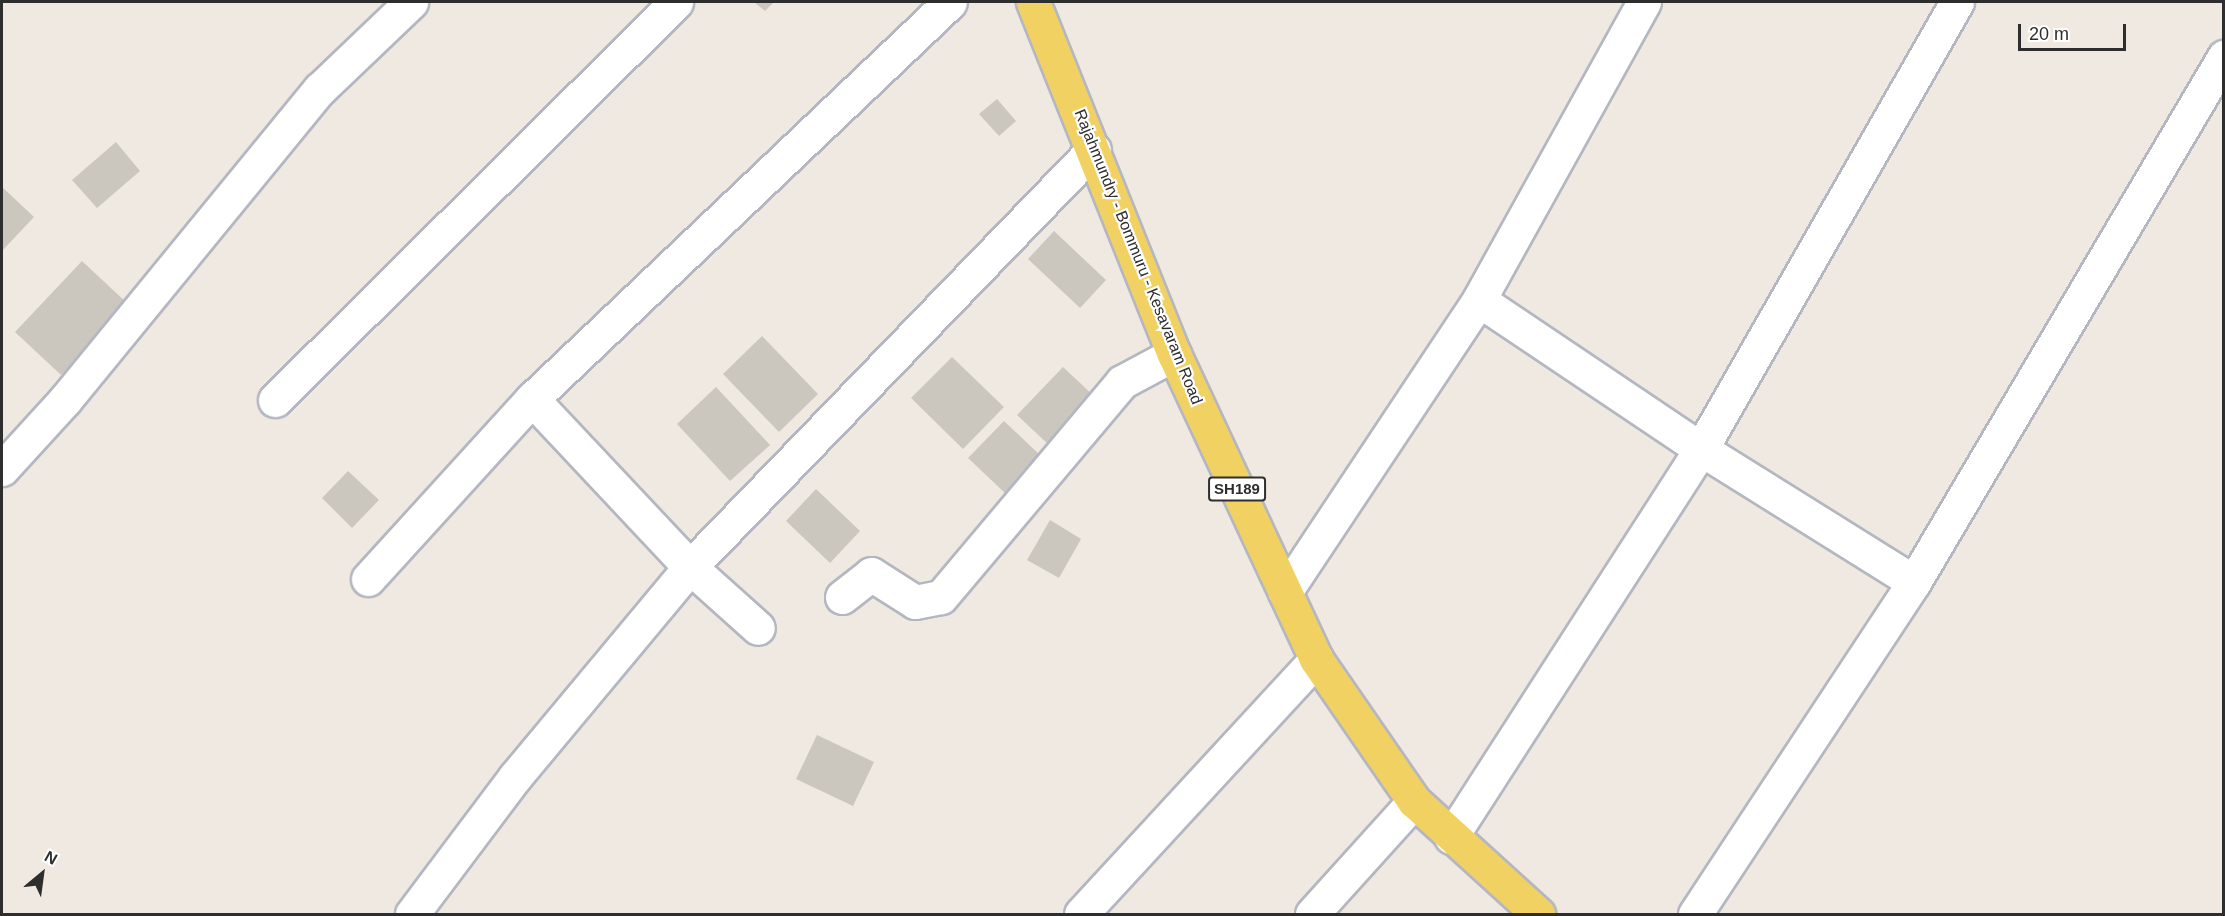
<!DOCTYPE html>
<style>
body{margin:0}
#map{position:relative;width:2225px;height:916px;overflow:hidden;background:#efe9e1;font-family:Arial,sans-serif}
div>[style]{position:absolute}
.building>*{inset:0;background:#cbc7bf}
.roads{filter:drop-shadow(2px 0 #b4b7c1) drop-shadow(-2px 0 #b4b7c1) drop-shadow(0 2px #b4b7c1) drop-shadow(0 -2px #b4b7c1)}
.minor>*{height:33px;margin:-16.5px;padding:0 16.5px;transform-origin:16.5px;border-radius:16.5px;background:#fff}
.primary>*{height:33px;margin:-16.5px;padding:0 16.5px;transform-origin:16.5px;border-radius:16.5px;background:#f2d163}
span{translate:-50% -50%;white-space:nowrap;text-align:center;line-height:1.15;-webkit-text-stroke:4.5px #fff;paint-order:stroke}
.shield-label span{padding:2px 4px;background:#fff;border:2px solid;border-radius:4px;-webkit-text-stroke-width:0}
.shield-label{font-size:15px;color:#2e2e2e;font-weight:700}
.street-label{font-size:16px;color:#2e2e2e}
.frame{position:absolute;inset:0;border:3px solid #2e2e2e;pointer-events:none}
.north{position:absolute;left:12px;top:844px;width:60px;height:60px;-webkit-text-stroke:4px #fff;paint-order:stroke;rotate:29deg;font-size:16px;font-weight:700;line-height:24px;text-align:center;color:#2e2e2e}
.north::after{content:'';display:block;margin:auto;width:21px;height:27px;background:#2e2e2e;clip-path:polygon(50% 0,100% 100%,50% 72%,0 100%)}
.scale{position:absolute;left:2018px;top:24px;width:108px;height:27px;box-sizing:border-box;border:3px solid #2e2e2e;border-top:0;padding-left:8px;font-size:18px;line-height:21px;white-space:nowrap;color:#2e2e2e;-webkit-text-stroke:4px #fff;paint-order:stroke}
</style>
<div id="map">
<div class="building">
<i style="clip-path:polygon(754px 2px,774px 2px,765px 11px)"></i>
<i style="clip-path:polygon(997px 99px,1016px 121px,999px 136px,979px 114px)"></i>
<i style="clip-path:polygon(116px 142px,140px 171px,97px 208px,72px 180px)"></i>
<i style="clip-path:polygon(2px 187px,34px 217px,2px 251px)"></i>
<i style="clip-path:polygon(1054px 231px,1106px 280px,1080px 308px,1028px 259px)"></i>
<i style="clip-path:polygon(82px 261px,128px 304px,61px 375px,15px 332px)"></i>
<i style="clip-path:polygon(762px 336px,818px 394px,779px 432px,723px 374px)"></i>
<i style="clip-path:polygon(952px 357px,1004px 407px,963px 449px,911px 398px)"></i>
<i style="clip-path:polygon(1063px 367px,1095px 397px,1050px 446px,1017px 415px)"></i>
<i style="clip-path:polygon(716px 387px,770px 445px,730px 481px,677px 424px)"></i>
<i style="clip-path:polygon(1004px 421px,1041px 456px,1005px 493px,968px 458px)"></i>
<i style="clip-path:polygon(348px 471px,379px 500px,352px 528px,322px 498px)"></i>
<i style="clip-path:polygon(816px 489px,860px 531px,830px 563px,786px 521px)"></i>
<i style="clip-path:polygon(1050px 520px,1081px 539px,1059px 578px,1027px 560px)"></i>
<i style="clip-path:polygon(817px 735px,874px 762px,853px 806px,796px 779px)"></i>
</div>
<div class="roads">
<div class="minor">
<i style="left:1644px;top:2px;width:341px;rotate:119deg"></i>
<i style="left:1479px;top:300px;width:267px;rotate:33.9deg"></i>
<i style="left:1701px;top:449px;width:251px;rotate:32deg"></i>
<i style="left:1914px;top:582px;width:398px;rotate:123.4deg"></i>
<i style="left:532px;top:399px;width:231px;rotate:46.8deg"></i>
<i style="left:690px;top:567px;width:91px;rotate:41.9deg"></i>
<i style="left:275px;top:400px;width:565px;rotate:-44.78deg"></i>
<i style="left:2px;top:469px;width:93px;rotate:-47.6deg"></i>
<i style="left:65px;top:400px;width:402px;rotate:-50.7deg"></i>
<i style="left:320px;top:89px;width:126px;rotate:-43.7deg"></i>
<i style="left:368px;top:579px;width:244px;rotate:-47.7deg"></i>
<i style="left:532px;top:399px;width:576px;rotate:-43.52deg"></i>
<i style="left:1914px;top:582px;width:610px;rotate:-59.44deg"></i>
<i style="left:1285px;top:592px;width:351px;rotate:-56.4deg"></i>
<i style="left:842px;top:597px;width:37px;rotate:-38deg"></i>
<i style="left:871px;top:574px;width:52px;rotate:32.5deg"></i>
<i style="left:915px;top:602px;width:26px;rotate:-11deg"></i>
<i style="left:941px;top:597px;width:281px;rotate:-49.9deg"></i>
<i style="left:1122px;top:382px;width:59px;rotate:-28.3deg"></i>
<i style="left:1451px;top:837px;width:462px;rotate:-57.2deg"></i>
<i style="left:1701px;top:449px;width:515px;rotate:-60.2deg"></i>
<i style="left:412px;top:914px;width:171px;rotate:-53.1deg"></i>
<i style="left:515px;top:777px;width:273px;rotate:-50.2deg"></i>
<i style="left:690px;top:567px;width:581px;rotate:-45.98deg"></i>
<i style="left:1081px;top:914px;width:347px;rotate:-47.3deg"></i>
<i style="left:1312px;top:914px;width:152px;rotate:-47.9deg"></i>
</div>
<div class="primary">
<i style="left:1033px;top:2px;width:379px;rotate:68.2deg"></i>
<i style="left:1174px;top:354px;width:336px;rotate:65deg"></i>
<i style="left:1316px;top:659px;width:173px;rotate:55.4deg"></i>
<i style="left:1414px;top:801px;width:168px;rotate:42.3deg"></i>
</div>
</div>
<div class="shield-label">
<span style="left:1237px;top:489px">SH189</span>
</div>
<div class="street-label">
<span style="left:1138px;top:257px;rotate:68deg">Rajahmundry - Bommuru - Kesavaram Road</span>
</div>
<div class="frame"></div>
<div class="north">N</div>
<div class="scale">20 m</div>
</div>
